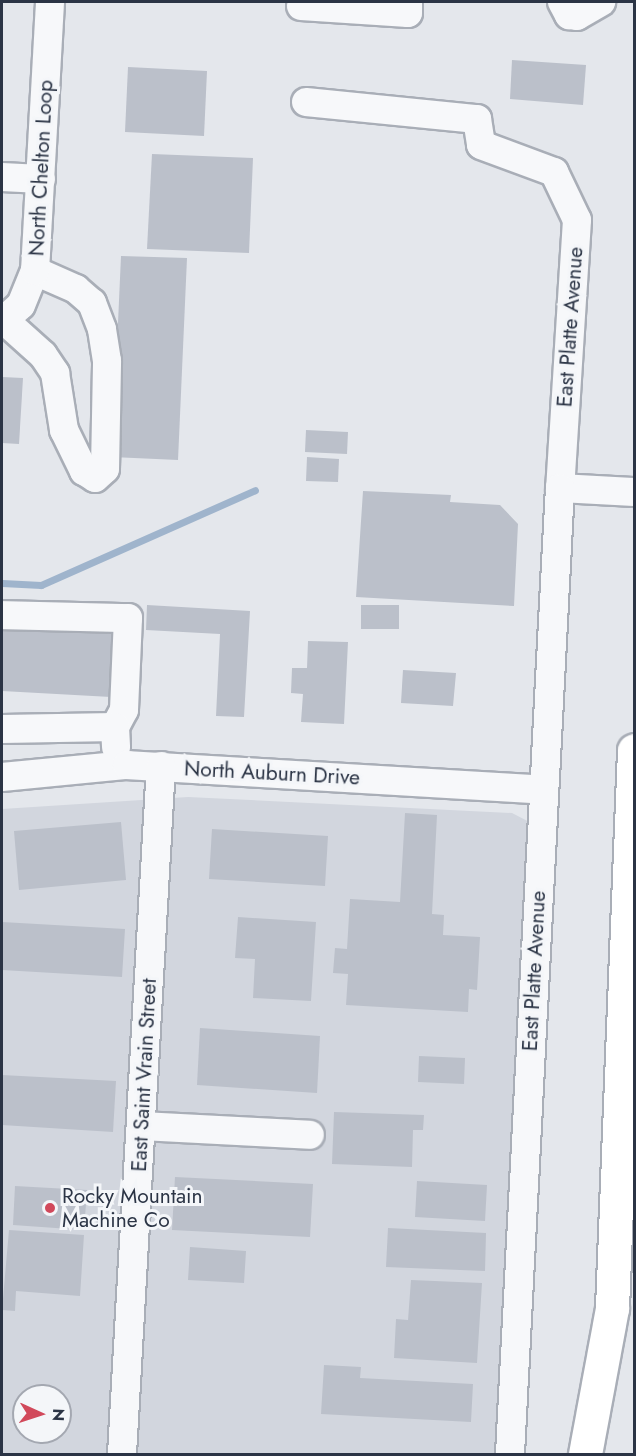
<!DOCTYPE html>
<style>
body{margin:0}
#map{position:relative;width:636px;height:1456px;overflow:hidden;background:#e4e7ec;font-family:Jost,sans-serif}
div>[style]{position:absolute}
.built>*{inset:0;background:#d2d6de}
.stream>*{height:7px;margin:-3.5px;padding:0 3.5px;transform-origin:3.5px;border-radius:3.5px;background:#9fb4cc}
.building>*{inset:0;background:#bbc0ca}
.roads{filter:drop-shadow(2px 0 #a9aeb7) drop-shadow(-2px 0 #a9aeb7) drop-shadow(0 2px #a9aeb7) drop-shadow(0 -2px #a9aeb7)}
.minor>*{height:28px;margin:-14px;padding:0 14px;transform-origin:14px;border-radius:14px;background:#f7f8fa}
.major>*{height:33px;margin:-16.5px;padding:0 16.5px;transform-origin:16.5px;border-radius:16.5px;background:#fff}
.highway>*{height:33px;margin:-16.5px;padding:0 16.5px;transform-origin:16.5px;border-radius:16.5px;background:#fff}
.dots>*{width:16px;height:16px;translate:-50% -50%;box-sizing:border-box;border:3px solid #f4f6f9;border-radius:50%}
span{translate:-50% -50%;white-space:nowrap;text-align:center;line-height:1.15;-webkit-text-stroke:6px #f4f6f9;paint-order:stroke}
.street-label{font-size:21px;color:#2b3445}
.poi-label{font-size:21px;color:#2b3445}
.left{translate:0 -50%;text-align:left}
.frame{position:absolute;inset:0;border:3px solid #2b3445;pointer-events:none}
.north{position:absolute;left:12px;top:1384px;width:60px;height:60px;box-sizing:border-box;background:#f4f6f9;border:2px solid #a4a8b1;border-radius:50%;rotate:93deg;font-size:16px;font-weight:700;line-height:24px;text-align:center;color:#2b3445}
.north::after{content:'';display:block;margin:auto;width:21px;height:27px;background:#d1495b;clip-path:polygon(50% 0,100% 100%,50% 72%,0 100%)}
</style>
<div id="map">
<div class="built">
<i style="clip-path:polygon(evenodd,188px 797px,512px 813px,541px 828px,508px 1454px,2px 1454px,2px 809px,188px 797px,24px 1396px,60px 1396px,60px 1432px,24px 1432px,24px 1396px)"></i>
</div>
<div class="stream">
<i style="left:2px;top:583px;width:39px;rotate:3deg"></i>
<i style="left:41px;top:585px;width:234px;rotate:-23.9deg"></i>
</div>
<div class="building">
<i style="clip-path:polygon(512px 60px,586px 65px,583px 105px,510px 99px)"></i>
<i style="clip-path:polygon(128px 67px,207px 71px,204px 136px,125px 132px)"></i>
<i style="clip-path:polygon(152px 154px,253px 158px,249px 253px,147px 249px)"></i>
<i style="clip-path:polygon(121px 256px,187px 258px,178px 460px,112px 457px)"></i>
<i style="clip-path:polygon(2px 377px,23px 378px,19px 444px,2px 443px)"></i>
<i style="clip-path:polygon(306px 430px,348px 432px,347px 454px,305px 452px)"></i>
<i style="clip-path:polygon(307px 457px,339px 459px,338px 482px,306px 481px)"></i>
<i style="clip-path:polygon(363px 491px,451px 495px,450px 502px,500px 505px,518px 524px,514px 606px,356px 597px)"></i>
<i style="clip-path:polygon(147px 605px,250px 611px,244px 717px,216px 716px,220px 634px,146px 630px)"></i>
<i style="clip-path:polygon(361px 605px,399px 605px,399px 629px,361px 629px)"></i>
<i style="clip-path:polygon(2px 626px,116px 631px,111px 697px,2px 691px)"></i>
<i style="clip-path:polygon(308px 641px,348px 642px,344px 724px,301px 722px,303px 694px,291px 693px,292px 668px,307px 668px)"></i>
<i style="clip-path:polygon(403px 670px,456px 673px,453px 706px,401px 703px)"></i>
<i style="clip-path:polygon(405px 813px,437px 815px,432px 914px,444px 915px,443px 935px,480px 937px,477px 990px,469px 989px,468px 1012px,346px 1005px,348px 974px,333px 973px,335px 948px,347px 949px,350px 899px,400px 902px)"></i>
<i style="clip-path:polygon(121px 822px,126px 880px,19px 890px,14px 831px)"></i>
<i style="clip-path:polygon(212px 829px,328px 836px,325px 886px,209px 879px)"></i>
<i style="clip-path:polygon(238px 917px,316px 922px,311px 1001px,253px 998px,255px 959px,235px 958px)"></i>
<i style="clip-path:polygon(2px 922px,125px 929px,122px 977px,2px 970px)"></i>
<i style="clip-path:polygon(200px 1028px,320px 1036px,317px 1093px,197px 1085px)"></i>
<i style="clip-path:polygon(419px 1056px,465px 1058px,464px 1084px,418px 1082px)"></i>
<i style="clip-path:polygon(2px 1075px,116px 1081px,113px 1132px,2px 1125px)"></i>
<i style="clip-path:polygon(334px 1112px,424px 1115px,423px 1130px,413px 1130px,412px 1167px,332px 1164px)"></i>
<i style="clip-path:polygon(175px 1177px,313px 1184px,310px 1237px,172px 1230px)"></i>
<i style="clip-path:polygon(417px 1181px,487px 1185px,485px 1221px,415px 1217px)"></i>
<i style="clip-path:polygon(15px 1186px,87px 1190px,84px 1230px,13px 1225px)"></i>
<i style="clip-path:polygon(388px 1228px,486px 1233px,485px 1271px,386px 1267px)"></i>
<i style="clip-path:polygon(9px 1230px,84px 1235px,80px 1296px,16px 1291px,15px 1311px,2px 1310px)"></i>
<i style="clip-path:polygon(190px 1247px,246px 1251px,244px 1283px,188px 1280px)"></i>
<i style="clip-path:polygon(411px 1280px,482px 1283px,477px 1363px,394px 1358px,396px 1319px,408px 1320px)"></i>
<i style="clip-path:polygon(324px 1365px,361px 1367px,360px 1378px,473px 1384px,471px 1422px,321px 1414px)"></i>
</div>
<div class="roads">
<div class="minor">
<i style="left:562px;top:2px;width:15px;rotate:62deg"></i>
<i style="left:569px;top:15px;width:8px;rotate:7deg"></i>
<i style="left:577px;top:16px;width:28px;rotate:-30deg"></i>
<i style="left:301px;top:6px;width:107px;rotate:3.7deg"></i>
<i style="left:408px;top:13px;width:11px;rotate:-90deg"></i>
<i style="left:306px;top:102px;width:172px;rotate:5.7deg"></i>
<i style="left:477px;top:119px;width:26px;rotate:81deg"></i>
<i style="left:481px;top:145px;width:78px;rotate:20.3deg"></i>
<i style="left:554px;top:172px;width:53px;rotate:64.4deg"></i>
<i style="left:577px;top:220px;width:269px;rotate:93.6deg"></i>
<i style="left:560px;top:488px;width:74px;rotate:3.1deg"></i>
<i style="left:2px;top:177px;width:39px;rotate:3deg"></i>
<i style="left:4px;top:320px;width:52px;rotate:41.9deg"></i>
<i style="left:43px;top:355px;width:22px;rotate:56deg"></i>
<i style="left:55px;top:373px;width:58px;rotate:81deg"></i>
<i style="left:64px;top:430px;width:46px;rotate:64deg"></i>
<i style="left:84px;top:471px;width:13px;rotate:32deg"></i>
<i style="left:95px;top:478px;width:13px;rotate:-42deg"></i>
<i style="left:105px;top:469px;width:108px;rotate:-88.9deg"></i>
<i style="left:107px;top:361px;width:32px;rotate:-99deg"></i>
<i style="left:102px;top:329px;width:28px;rotate:-111deg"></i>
<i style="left:92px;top:303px;width:21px;rotate:-139deg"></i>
<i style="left:76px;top:289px;width:45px;rotate:-156.3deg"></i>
<i style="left:2px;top:322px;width:25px;rotate:-42deg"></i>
<i style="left:21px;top:305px;width:37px;rotate:-68deg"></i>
<i style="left:35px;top:271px;width:269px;rotate:-86.8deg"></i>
<i style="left:2px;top:615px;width:126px;rotate:1.4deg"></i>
<i style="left:128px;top:618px;width:92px;rotate:92.5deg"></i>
<i style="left:124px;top:710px;width:19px;rotate:118deg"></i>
<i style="left:2px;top:729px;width:113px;rotate:-1deg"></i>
<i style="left:115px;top:727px;width:20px;rotate:87deg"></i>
<i style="left:2px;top:777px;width:126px;rotate:-5.5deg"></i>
<i style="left:127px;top:765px;width:417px;rotate:3.4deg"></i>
<i style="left:141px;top:1126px;width:169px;rotate:3deg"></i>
<i style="left:122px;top:1454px;width:689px;rotate:-86.76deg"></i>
<i style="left:510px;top:1454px;width:967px;rotate:-87.04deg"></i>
</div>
<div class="major">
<i style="left:612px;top:1308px;width:558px;rotate:-87.74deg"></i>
</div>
<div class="highway">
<i style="left:585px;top:1454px;width:148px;rotate:-79.5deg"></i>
</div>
</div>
<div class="dots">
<i style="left:50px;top:1208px;background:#d1495b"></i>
</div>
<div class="street-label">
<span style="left:41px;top:168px;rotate:-87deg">North Chelton Loop</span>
<span style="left:570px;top:327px;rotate:-86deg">East Platte Avenue</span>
<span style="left:272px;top:773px;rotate:3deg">North Auburn Drive</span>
<span style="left:534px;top:971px;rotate:-87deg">East Platte Avenue</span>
<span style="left:144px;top:1075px;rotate:-87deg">East Saint Vrain Street</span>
</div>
<div class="poi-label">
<span class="left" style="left:62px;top:1208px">Rocky Mountain<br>Machine Co</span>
</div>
<div class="frame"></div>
<div class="north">N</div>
</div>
